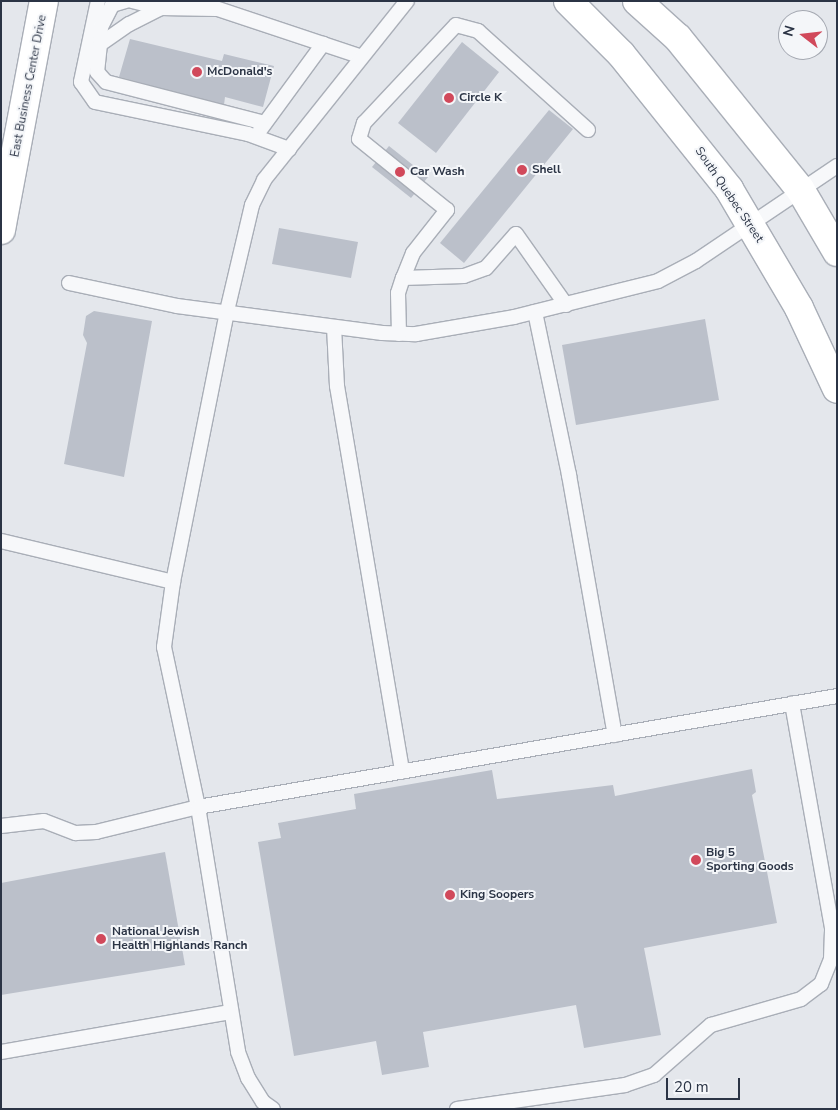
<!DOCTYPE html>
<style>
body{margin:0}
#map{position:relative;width:838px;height:1110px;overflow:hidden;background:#e4e7ec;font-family:"Nunito Sans",sans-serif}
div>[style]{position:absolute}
.building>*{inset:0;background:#bbc0ca}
.roads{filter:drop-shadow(1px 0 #a9aeb7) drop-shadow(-1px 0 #a9aeb7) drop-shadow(0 1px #a9aeb7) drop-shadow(0 -1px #a9aeb7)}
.lane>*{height:14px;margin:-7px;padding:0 7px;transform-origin:7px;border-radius:7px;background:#f7f8fa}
.secondary>*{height:28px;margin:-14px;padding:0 14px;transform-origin:14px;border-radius:14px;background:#fff}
.primary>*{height:28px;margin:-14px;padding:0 14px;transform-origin:14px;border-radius:14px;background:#fff}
.dots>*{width:14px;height:14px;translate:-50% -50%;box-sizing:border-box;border:2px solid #f4f6f9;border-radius:50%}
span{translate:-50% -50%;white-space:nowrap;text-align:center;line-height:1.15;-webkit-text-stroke:4px #f4f6f9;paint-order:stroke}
.poi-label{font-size:12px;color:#2b3445;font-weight:700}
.left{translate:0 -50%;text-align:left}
.street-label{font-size:12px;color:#2b3445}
.frame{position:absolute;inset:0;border:2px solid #2b3445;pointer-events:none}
.north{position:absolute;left:778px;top:10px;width:50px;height:50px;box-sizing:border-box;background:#f4f6f9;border:1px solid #a4a8b1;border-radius:50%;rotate:286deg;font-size:14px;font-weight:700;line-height:20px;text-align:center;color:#2b3445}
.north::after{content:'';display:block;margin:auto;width:18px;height:22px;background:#d1495b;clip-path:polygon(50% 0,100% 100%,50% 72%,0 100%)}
.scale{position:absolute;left:666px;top:1078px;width:74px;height:22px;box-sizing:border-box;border:2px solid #2b3445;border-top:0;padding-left:6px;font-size:15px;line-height:18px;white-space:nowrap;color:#2b3445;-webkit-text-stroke:4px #f4f6f9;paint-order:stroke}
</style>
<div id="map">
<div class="building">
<i style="clip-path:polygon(130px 39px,222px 61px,224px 54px,274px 66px,263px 107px,225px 97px,224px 105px,119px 77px)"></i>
<i style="clip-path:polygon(462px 42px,499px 72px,436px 153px,398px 123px)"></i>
<i style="clip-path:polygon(549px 110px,573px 129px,464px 263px,440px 243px)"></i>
<i style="clip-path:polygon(389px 146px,428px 177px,411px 198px,372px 167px)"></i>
<i style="clip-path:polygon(279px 228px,358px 242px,351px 278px,272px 264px)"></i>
<i style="clip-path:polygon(94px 311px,152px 321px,124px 477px,64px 464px,87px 343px,83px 335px,86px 316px)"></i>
<i style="clip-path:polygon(705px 319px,719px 400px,576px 425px,562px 345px)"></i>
<i style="clip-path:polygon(752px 769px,756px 792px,752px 795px,777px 923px,644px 948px,661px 1035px,584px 1048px,576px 1005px,423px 1032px,429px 1067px,382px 1075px,376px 1041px,294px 1056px,258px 842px,281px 838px,278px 823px,356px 809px,354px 794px,492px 770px,497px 799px,613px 785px,615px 796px)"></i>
<i style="clip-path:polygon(165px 852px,185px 965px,1px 995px,1px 883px)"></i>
</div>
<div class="roads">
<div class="lane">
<i style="left:98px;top:1px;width:83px;rotate:101.9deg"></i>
<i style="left:81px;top:82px;width:24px;rotate:55deg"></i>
<i style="left:95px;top:102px;width:156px;rotate:11.8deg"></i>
<i style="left:248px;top:134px;width:44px;rotate:20.1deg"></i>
<i style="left:132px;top:1px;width:30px;rotate:14deg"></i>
<i style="left:209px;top:6px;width:161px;rotate:18.4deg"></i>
<i style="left:216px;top:9px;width:55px;rotate:-179deg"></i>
<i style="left:161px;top:8px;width:36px;rotate:153deg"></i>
<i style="left:129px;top:24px;width:35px;rotate:145deg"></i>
<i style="left:100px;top:44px;width:28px;rotate:96deg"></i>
<i style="left:97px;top:72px;width:13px;rotate:48deg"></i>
<i style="left:106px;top:82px;width:164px;rotate:14.5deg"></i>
<i style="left:100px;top:44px;width:17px;rotate:-87deg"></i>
<i style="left:101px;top:27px;width:25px;rotate:-63deg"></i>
<i style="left:112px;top:5px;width:15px;rotate:-16deg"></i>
<i style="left:260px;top:130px;width:107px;rotate:-53.8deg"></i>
<i style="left:403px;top:278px;width:61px;rotate:-1.9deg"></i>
<i style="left:464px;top:276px;width:23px;rotate:-20deg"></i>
<i style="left:486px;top:268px;width:45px;rotate:-48.6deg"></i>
<i style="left:516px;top:234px;width:87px;rotate:54.8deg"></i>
<i style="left:69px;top:283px;width:110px;rotate:12deg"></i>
<i style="left:177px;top:306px;width:207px;rotate:7.5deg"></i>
<i style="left:382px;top:333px;width:34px;rotate:2deg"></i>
<i style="left:416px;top:334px;width:99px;rotate:-9.8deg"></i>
<i style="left:514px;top:317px;width:148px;rotate:-14deg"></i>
<i style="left:658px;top:281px;width:43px;rotate:-27.8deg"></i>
<i style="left:696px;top:261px;width:170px;rotate:-34deg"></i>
<i style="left:535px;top:312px;width:167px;rotate:78.2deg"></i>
<i style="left:569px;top:475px;width:264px;rotate:80deg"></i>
<i style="left:334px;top:327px;width:59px;rotate:87.1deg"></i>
<i style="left:337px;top:386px;width:391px;rotate:80.4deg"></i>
<i style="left:399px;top:334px;width:41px;rotate:-91.4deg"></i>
<i style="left:398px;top:293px;width:16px;rotate:-72deg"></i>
<i style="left:403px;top:278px;width:27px;rotate:-68deg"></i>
<i style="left:413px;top:253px;width:55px;rotate:-51.7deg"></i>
<i style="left:447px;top:210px;width:113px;rotate:-141.1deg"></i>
<i style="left:359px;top:139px;width:17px;rotate:-73deg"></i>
<i style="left:364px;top:123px;width:134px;rotate:-46.8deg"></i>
<i style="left:456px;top:25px;width:23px;rotate:15deg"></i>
<i style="left:478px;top:31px;width:148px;rotate:42deg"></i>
<i style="left:1px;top:541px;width:177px;rotate:13.4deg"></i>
<i style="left:173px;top:582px;width:276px;rotate:-78.7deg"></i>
<i style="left:227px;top:311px;width:109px;rotate:-76.7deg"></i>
<i style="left:252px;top:205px;width:28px;rotate:-64deg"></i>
<i style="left:264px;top:180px;width:229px;rotate:-51.4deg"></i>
<i style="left:173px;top:582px;width:66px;rotate:97.9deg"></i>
<i style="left:164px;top:647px;width:164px;rotate:78deg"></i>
<i style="left:198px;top:807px;width:248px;rotate:80.7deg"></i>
<i style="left:238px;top:1052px;width:28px;rotate:69deg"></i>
<i style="left:248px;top:1078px;width:28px;rotate:58deg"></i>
<i style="left:263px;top:1102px;width:12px;rotate:35deg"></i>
<i style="left:1px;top:826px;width:43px;rotate:-6.6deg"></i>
<i style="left:44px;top:821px;width:34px;rotate:21deg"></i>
<i style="left:76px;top:833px;width:20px;rotate:-3deg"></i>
<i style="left:96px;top:832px;width:105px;rotate:-13.8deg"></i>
<i style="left:198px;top:807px;width:649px;rotate:-9.85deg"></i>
<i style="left:1px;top:1052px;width:233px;rotate:-9.9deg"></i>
<i style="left:457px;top:1109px;width:170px;rotate:-8.1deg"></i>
<i style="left:625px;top:1085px;width:31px;rotate:-19deg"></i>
<i style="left:654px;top:1075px;width:76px;rotate:-41.3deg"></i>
<i style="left:711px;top:1025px;width:94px;rotate:-16.1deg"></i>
<i style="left:801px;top:999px;width:25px;rotate:-37deg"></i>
<i style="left:821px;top:984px;width:27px;rotate:-68deg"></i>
<i style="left:831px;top:959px;width:31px;rotate:-88deg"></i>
<i style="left:832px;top:928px;width:228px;rotate:-100.1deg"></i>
</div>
<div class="secondary">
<i style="left:1px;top:230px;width:233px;rotate:-79.4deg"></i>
</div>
<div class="primary">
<i style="left:568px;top:1px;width:75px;rotate:45deg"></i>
<i style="left:621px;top:54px;width:173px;rotate:51.3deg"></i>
<i style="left:729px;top:189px;width:138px;rotate:59.5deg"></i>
<i style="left:799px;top:308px;width:89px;rotate:64.9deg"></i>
<i style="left:637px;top:1px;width:55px;rotate:42.1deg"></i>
<i style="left:678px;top:38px;width:194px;rotate:51.1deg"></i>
<i style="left:800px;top:189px;width:73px;rotate:59.6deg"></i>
</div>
</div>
<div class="dots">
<i style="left:197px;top:72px;background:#d1495b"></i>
<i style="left:449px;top:98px;background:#d1495b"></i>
<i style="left:522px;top:170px;background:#d1495b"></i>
<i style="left:400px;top:172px;background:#d1495b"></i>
<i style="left:696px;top:860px;background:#d1495b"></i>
<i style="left:450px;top:895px;background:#d1495b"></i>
<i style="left:101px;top:939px;background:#d1495b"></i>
</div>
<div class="poi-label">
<span class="left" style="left:207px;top:72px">McDonald's</span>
<span class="left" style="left:459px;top:98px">Circle K</span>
<span class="left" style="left:532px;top:170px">Shell</span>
<span class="left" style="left:410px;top:172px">Car Wash</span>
<span class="left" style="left:706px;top:860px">Big 5<br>Sporting Goods</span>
<span class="left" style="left:460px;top:895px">King Soopers</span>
<span class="left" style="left:112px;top:939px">National Jewish<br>Health Highlands Ranch</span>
</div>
<div class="street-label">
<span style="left:29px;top:86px;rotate:-79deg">East Business Center Drive</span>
<span style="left:729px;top:195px;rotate:56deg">South Quebec Street</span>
</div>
<div class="frame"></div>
<div class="north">N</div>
<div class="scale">20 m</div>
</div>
